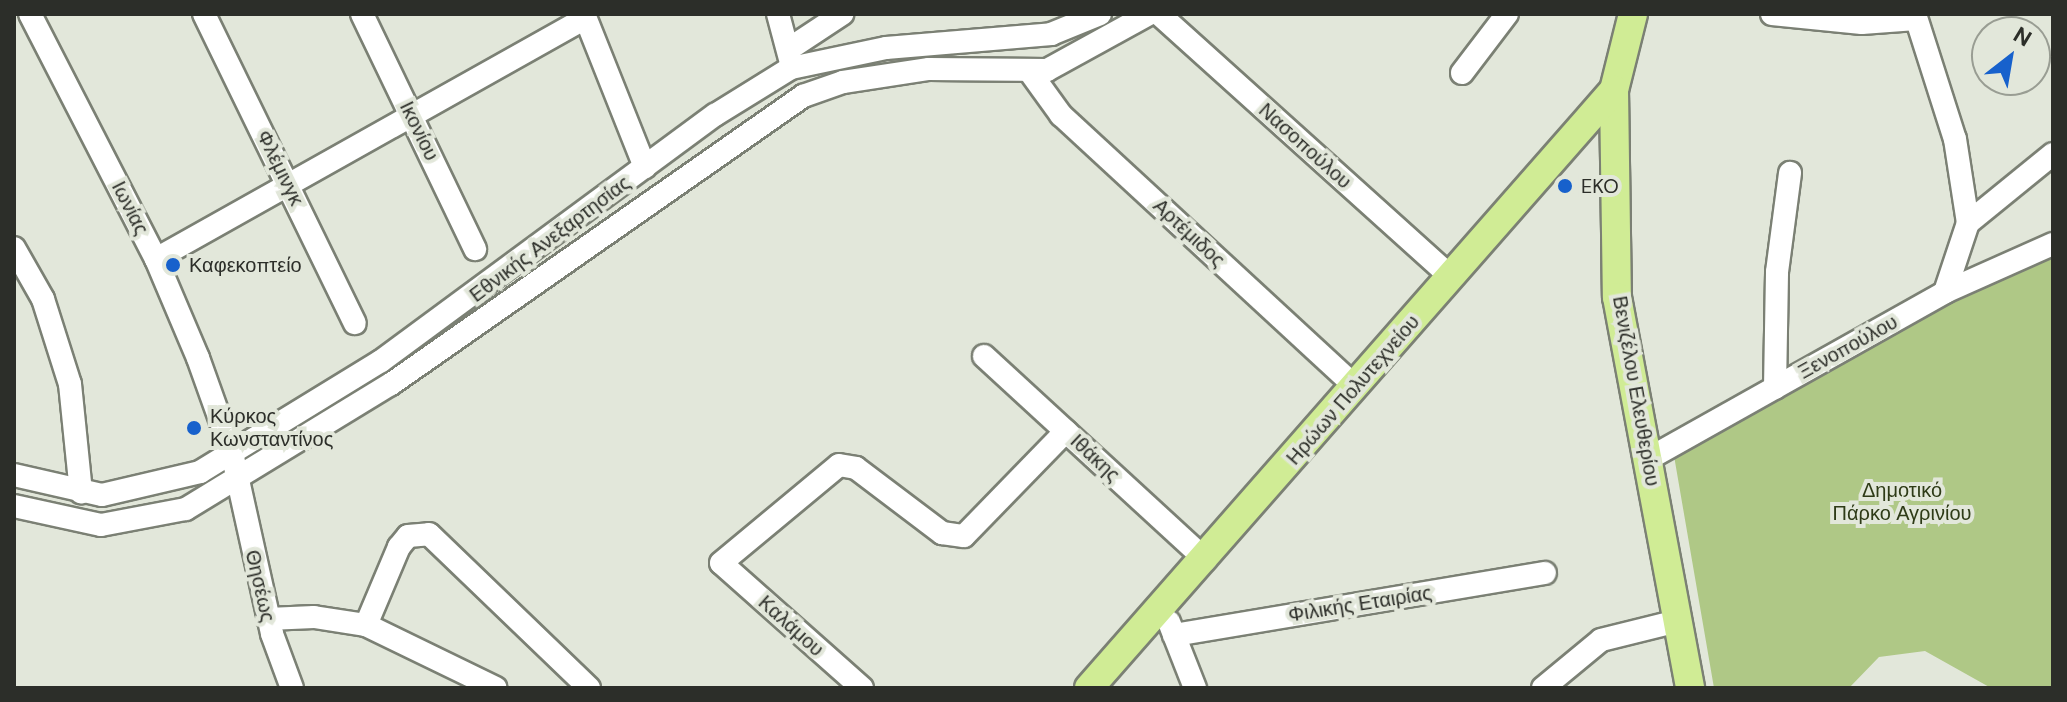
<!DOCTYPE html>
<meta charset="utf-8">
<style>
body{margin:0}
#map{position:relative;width:2067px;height:702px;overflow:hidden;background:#e2e7da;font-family:"DM Sans",sans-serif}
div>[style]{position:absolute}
.green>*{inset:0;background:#afc886}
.roads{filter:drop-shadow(2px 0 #7b8074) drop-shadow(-2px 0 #7b8074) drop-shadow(0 2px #7b8074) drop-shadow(0 -2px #7b8074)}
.minor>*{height:22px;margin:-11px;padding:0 11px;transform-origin:11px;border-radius:11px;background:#fff}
.major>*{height:28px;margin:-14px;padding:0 14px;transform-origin:14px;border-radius:14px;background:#d0ec95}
.dots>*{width:22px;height:22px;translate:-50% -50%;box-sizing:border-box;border:4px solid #e2e7da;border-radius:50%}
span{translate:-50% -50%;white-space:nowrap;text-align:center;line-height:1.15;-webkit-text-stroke:8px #e2e7da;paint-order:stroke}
.street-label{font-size:20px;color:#2c2e29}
.poi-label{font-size:20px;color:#2c2e29}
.left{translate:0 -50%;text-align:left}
.park-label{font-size:20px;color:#2e3b17}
.frame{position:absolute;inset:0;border:16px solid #2c2e29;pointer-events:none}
.north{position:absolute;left:1971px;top:16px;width:80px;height:80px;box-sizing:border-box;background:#e2e7da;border:2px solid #999d93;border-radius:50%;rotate:31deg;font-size:22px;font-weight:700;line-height:32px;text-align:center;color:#2c2e29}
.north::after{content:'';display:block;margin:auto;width:28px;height:36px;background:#1761cc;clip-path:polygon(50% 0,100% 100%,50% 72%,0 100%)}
</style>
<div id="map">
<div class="green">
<i style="clip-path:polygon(2053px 257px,2053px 688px,1991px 688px,1925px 651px,1879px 657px,1849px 688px,1714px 688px,1673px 450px,1953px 301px)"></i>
</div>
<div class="roads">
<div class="minor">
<i style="left:30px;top:14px;width:276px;rotate:62.8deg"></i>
<i style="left:156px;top:259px;width:108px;rotate:67deg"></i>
<i style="left:198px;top:358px;width:101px;rotate:70.3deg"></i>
<i style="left:232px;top:453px;width:185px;rotate:77.5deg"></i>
<i style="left:272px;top:634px;width:58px;rotate:69.7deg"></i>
<i style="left:204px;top:14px;width:344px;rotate:64deg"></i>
<i style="left:362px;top:14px;width:261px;rotate:64.3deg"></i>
<i style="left:584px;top:14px;width:165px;rotate:68.3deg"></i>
<i style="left:778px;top:14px;width:51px;rotate:75.1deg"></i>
<i style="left:1159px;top:14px;width:393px;rotate:42deg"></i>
<i style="left:1772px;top:14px;width:90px;rotate:5.7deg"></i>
<i style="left:1862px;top:23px;width:54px;rotate:-4.2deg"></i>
<i style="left:1915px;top:14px;width:131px;rotate:72.3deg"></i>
<i style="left:1955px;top:139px;width:85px;rotate:81.2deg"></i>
<i style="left:789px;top:49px;width:64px;rotate:-33.4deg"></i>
<i style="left:1030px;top:72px;width:53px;rotate:54.2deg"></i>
<i style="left:1061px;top:115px;width:401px;rotate:42.7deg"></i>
<i style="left:1462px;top:73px;width:74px;rotate:-52.7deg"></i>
<i style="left:14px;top:248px;width:59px;rotate:60.4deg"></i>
<i style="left:43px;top:299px;width:89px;rotate:72.4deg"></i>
<i style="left:70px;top:384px;width:109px;rotate:84.2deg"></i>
<i style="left:156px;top:259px;width:492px;rotate:-29.3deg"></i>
<i style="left:1945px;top:292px;width:73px;rotate:-71.6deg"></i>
<i style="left:1968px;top:223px;width:109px;rotate:-39.1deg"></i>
<i style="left:984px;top:356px;width:301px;rotate:42.6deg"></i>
<i style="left:1775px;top:388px;width:116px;rotate:-89deg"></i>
<i style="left:1777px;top:272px;width:100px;rotate:-82.5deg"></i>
<i style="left:1648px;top:459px;width:341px;rotate:-29.3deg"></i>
<i style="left:1945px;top:292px;width:118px;rotate:-24deg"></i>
<i style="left:14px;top:475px;width:90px;rotate:12.8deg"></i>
<i style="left:102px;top:495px;width:101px;rotate:-13.2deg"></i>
<i style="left:200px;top:472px;width:212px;rotate:-31.5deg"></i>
<i style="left:381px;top:361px;width:415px;rotate:-36.4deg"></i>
<i style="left:715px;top:115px;width:89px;rotate:-31.7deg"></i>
<i style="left:791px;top:68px;width:97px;rotate:-11.9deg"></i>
<i style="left:886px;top:48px;width:166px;rotate:-4.8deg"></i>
<i style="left:1051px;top:34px;width:53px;rotate:-22.2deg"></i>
<i style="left:14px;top:506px;width:89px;rotate:12.3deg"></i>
<i style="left:101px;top:525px;width:86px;rotate:-10.7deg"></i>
<i style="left:186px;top:509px;width:240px;rotate:-31.4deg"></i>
<i style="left:391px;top:384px;width:503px;rotate:-34.95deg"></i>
<i style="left:803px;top:96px;width:42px;rotate:-19.3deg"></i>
<i style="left:843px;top:82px;width:87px;rotate:-8.6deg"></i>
<i style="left:929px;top:69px;width:118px;rotate:0.5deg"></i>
<i style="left:1047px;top:70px;width:116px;rotate:-28.8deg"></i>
<i style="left:268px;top:619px;width:46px;rotate:-2.5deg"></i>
<i style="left:314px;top:617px;width:53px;rotate:8.7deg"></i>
<i style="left:366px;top:625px;width:144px;rotate:25.9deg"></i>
<i style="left:1169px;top:622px;width:71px;rotate:68.5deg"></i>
<i style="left:366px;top:625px;width:85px;rotate:-67.1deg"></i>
<i style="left:399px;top:547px;width:14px;rotate:-51deg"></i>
<i style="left:408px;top:536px;width:21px;rotate:-5deg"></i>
<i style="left:429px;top:534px;width:222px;rotate:43.9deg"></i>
<i style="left:1174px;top:635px;width:376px;rotate:-9.5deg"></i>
<i style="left:862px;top:688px;width:188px;rotate:-138.4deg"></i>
<i style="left:721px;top:563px;width:153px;rotate:-39.7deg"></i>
<i style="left:839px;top:465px;width:17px;rotate:10deg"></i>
<i style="left:856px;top:468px;width:108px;rotate:37.1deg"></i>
<i style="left:942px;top:533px;width:22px;rotate:8deg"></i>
<i style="left:964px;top:536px;width:146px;rotate:-45.8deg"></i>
<i style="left:1543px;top:688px;width:75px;rotate:-39.6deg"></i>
<i style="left:1601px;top:640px;width:79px;rotate:-13.9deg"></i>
</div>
<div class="major">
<i style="left:1633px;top:14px;width:78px;rotate:104deg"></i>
<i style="left:1614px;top:90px;width:207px;rotate:89.2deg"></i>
<i style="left:1617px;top:297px;width:398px;rotate:79.4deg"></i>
<i style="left:1089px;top:688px;width:796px;rotate:-48.72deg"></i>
</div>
</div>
<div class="dots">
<i style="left:1565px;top:186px;background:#1761cc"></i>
<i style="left:173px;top:265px;background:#1761cc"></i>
<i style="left:194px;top:428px;background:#1761cc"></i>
</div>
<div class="street-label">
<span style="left:419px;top:131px;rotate:64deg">Ικονίου</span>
<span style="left:1305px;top:146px;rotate:42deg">Νασοπούλου</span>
<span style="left:280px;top:168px;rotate:64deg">Φλέμινγκ</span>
<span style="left:130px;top:208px;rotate:63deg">Ιωνίας</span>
<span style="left:1189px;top:233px;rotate:43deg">Αρτέμιδος</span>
<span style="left:550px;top:239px;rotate:-37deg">Εθνικής Ανεξαρτησίας</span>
<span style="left:1848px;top:347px;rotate:-29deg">Ξενοπούλου</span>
<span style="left:1353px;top:390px;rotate:-49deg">Ηρώων Πολυτεχνείου</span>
<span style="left:1636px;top:391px;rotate:80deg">Βενιζέλου Ελευθερίου</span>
<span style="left:1095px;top:458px;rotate:43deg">Ιθάκης</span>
<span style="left:260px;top:586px;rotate:77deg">Θησέως</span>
<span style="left:1360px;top:604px;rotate:-9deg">Φιλικής Εταιρίας</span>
<span style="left:791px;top:626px;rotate:42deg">Καλάμου</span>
</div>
<div class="poi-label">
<span class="left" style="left:1581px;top:186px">EKO</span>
<span class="left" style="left:189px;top:265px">Καφεκοπτείο</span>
<span class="left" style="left:210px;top:428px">Κύρκος<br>Κωνσταντίνος</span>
</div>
<div class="park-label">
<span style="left:1902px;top:502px">Δημοτικό<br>Πάρκο Αγρινίου</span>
</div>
<div class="frame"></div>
<div class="north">N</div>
</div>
